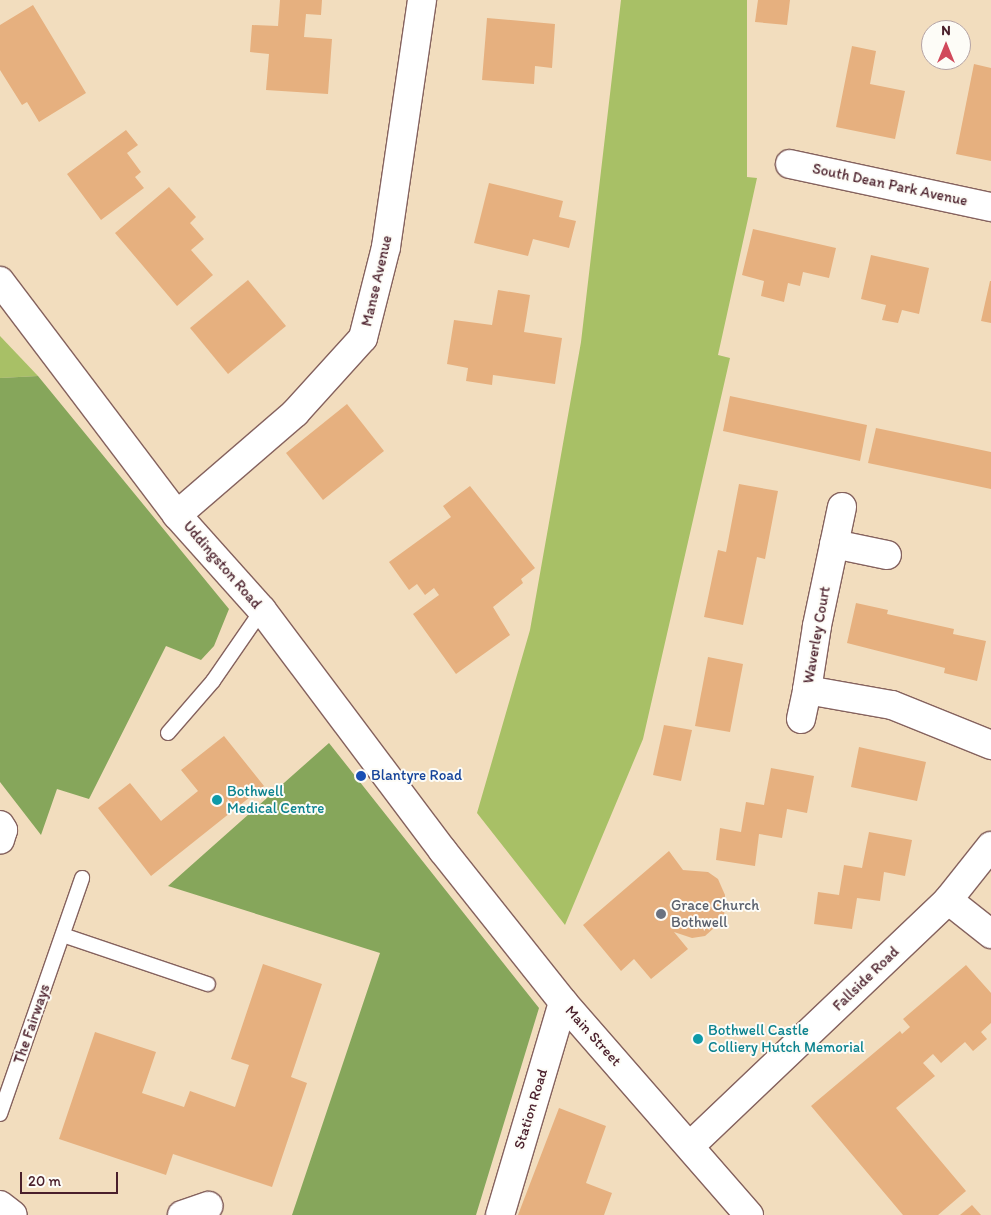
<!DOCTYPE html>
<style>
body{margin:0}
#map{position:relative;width:991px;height:1215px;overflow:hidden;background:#f2ddbe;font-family:Itim,sans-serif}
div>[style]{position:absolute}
.green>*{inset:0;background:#a8c066}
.forest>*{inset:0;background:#86a65b}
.building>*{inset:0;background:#e6b07f}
.roads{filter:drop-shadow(1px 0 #85625e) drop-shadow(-1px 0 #85625e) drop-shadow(0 1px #85625e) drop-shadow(0 -1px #85625e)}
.lane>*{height:14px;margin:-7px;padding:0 7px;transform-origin:7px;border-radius:7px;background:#fff}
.street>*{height:28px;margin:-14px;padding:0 14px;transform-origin:14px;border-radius:14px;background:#fff}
.secondary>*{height:28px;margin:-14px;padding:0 14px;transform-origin:14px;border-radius:14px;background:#fff}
.dots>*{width:14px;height:14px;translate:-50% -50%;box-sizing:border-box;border:2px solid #fdfcf7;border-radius:50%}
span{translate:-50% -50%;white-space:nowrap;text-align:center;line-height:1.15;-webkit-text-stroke:4px #fdfcf7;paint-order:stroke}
.street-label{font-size:15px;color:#4a1f2b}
.transit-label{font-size:15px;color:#164399}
.left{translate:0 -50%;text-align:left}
.culture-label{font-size:15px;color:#0d838f}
.worship-label{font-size:15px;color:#5b616d}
.north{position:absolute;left:921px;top:20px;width:50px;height:50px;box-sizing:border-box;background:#fdfcf7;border:1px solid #b5a4a5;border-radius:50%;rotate:0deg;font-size:14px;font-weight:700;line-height:20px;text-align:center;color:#4a1f2b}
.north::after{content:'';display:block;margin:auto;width:18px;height:22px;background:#d1495b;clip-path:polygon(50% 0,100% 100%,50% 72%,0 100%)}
.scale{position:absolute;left:20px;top:1172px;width:98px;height:22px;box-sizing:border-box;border:2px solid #4a1f2b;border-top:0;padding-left:6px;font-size:15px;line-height:18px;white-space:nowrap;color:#4a1f2b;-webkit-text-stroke:4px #fdfcf7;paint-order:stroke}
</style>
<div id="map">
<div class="green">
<i style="clip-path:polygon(621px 0,747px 0,747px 177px,757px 178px,718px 355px,730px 358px,643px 739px,565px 925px,477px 813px,530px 630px,581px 342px)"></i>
<i style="clip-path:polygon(0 336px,38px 376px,0 378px)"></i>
</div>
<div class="forest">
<i style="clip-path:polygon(38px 376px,229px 609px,214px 646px,201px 660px,166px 646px,89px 799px,57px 789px,41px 835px,0 782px,0 378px)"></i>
<i style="clip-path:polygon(329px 743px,539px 1008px,476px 1215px,292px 1215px,380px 953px,168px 886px)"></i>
</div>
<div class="building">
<i style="clip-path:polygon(280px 0,322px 0,321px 15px,306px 14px,304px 37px,332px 39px,328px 94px,266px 90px,269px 54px,250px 52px,252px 25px,278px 26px)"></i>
<i style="clip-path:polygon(758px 0,790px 0,787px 25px,755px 22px)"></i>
<i style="clip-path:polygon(33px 5px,86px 93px,39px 122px,27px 102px,22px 105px,0 70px,0 25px)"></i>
<i style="clip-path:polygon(487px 18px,555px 24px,552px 68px,535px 66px,534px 84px,482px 80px)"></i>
<i style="clip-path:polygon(852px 46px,876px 51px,870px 84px,905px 91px,895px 139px,836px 127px)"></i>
<i style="clip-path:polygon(974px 64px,991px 68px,991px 161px,956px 154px)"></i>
<i style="clip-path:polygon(126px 130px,138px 145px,127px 153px,141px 172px,135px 177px,144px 188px,101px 220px,67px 174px)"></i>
<i style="clip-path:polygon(489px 183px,563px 201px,559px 217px,576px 221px,569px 248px,533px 239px,528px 256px,474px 243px)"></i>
<i style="clip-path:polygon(169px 187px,196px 217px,190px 223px,204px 239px,191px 250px,213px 275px,177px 306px,115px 233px)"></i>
<i style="clip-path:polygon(753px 229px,836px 248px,829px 278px,803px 272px,800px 286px,788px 283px,784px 302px,761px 296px,764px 281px,742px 275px)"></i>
<i style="clip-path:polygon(871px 255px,929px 268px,919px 314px,902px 310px,898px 323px,882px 320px,886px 305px,861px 299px)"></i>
<i style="clip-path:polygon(248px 280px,286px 326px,228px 374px,190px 328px)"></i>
<i style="clip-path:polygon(990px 281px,991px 281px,991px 323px,981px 321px)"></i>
<i style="clip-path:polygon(498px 290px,530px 295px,524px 332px,562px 338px,555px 384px,493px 375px,492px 385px,466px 381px,468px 368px,447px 364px,454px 320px,492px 325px)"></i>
<i style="clip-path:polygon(730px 396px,867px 425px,860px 461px,723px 431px)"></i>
<i style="clip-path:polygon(347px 404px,384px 451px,323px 500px,286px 453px)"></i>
<i style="clip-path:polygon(876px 428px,991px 452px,991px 489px,868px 463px)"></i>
<i style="clip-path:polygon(739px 484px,778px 491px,765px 559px,757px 557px,743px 625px,704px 617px,718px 550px,726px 552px)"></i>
<i style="clip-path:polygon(470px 486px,535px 568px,521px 579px,523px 583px,493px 607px,510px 635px,456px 674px,413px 614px,439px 595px,434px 588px,425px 595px,417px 584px,409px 590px,389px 562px,451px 517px,443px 506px)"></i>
<i style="clip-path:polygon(856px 603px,888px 610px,887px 614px,954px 629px,953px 634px,986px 641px,977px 681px,944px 673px,945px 668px,847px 643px)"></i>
<i style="clip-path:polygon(708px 657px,743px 664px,730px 732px,695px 726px)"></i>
<i style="clip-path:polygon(664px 725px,692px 730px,681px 781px,653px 775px)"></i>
<i style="clip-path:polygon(224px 736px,264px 786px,151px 876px,98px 808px,130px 783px,161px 821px,198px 791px,181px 770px)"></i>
<i style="clip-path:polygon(859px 747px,926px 762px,917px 801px,851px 787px)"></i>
<i style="clip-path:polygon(771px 768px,814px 776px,807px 813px,787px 809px,782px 838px,759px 834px,755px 866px,716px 860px,720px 828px,741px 832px,746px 802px,764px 805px)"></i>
<i style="clip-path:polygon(869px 832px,912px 840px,905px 876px,884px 872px,880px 901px,857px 898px,852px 929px,814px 924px,818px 892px,839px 895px,844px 865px,862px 868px)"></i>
<i style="clip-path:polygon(669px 851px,683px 870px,708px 872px,718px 879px,725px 895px,724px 919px,705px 936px,692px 938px,674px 932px,688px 949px,651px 979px,634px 959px,621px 971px,583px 925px)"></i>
<i style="clip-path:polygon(263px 964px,322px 984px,291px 1077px,307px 1083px,272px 1187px,173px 1154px,166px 1175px,59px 1139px,95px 1032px,156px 1052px,142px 1093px,184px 1107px,190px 1091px,235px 1107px,249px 1065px,231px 1059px)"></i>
<i style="clip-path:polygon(966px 965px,991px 993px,991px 1023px,981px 1032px,987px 1039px,973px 1051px,965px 1042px,941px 1063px,933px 1054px,923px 1063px,935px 1076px,896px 1108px,966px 1191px,938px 1215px,903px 1215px,811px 1106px,900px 1031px,902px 1034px,910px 1027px,903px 1019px)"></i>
<i style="clip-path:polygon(559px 1108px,606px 1126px,586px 1183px,612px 1193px,604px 1215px,518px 1215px)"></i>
<i style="clip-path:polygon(972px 1205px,981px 1215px,960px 1215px)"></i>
</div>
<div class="roads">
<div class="lane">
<i style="left:168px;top:733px;width:69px;rotate:-49.1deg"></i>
<i style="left:213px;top:681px;width:86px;rotate:-55.4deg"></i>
<i style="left:63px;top:935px;width:153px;rotate:18.7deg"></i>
<i style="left:0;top:1114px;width:250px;rotate:-70.8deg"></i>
</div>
<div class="street">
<i style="left:790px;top:164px;width:206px;rotate:12.1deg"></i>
<i style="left:842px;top:507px;width:122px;rotate:101.9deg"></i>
<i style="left:817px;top:626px;width:65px;rotate:98.9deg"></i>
<i style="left:807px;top:690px;width:86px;rotate:10deg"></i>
<i style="left:892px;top:705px;width:107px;rotate:22deg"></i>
<i style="left:177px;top:515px;width:156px;rotate:-40.8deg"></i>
<i style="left:295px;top:413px;width:101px;rotate:-47.8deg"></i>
<i style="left:363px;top:338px;width:94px;rotate:-75.8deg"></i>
<i style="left:386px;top:247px;width:250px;rotate:-81.7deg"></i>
<i style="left:834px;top:544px;width:54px;rotate:11.7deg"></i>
<i style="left:801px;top:719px;width:30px;rotate:-78deg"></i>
<i style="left:0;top:825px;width:6px;rotate:59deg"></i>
<i style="left:3px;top:830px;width:10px;rotate:107deg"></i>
<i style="left:948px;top:900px;width:55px;rotate:38.3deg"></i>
<i style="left:0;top:1205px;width:16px;rotate:38deg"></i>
<i style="left:182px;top:1215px;width:28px;rotate:-19deg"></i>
<i style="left:500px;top:1215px;width:222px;rotate:-73.5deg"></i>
</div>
<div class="secondary">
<i style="left:0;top:281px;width:293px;rotate:52.9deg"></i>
<i style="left:177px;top:515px;width:127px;rotate:48.2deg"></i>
<i style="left:262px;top:610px;width:301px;rotate:53.1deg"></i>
<i style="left:443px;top:851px;width:193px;rotate:51.5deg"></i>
<i style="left:563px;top:1002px;width:283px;rotate:48.9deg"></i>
<i style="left:690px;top:1146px;width:356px;rotate:-43.6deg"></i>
<i style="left:948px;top:900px;width:69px;rotate:-51.5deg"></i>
</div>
</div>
<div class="dots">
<i style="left:361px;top:776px;background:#1a4fb4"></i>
<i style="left:217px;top:800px;background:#0f9aa8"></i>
<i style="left:661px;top:914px;background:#6b7280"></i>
<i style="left:698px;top:1039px;background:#0f9aa8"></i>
</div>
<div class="street-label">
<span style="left:890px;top:185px;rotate:12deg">South Dean Park Avenue</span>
<span style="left:377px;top:281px;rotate:-77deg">Manse Avenue</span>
<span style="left:222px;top:565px;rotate:49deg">Uddingston Road</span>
<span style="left:817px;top:635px;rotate:-80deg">Waverley Court</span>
<span style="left:866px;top:979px;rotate:-44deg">Fallside Road</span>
<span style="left:32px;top:1024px;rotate:-71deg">The Fairways</span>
<span style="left:593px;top:1036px;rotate:48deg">Main Street</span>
<span style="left:531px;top:1109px;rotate:-73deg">Station Road</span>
</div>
<div class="transit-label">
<span class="left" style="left:371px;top:776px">Blantyre Road</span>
</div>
<div class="culture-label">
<span class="left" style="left:227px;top:800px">Bothwell<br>Medical Centre</span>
<span class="left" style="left:708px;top:1039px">Bothwell Castle<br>Colliery Hutch Memorial</span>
</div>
<div class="worship-label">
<span class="left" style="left:671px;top:914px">Grace Church<br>Bothwell</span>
</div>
<div class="north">N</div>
<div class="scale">20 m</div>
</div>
